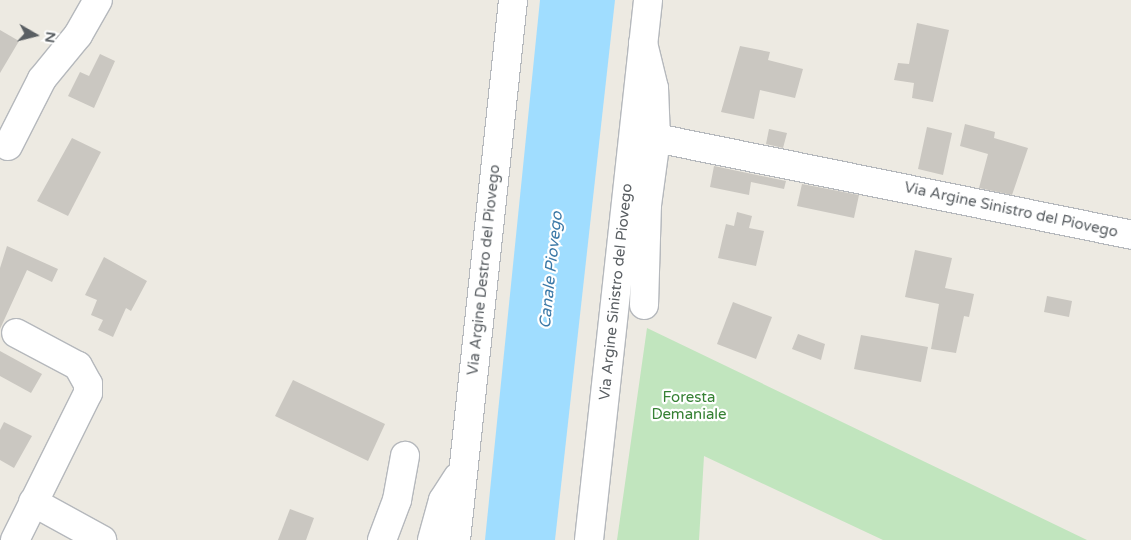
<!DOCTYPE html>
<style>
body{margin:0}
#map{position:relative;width:1131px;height:540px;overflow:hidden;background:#edeae2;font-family:"Varela Round",sans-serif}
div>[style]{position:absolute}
.green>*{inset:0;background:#c1e5be}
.water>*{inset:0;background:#a0ddff}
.building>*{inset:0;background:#cac7c1}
.roads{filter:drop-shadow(1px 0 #b5b8bc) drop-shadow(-1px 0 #b5b8bc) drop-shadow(0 1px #b5b8bc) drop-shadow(0 -1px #b5b8bc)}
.minor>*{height:28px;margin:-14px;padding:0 14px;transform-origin:14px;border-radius:14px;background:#fff}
span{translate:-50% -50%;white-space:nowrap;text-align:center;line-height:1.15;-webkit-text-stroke:4.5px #fff;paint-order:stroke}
.street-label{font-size:15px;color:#5a5f63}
.park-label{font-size:15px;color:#368134}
.water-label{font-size:16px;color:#3c79a7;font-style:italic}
.north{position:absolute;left:10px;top:10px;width:50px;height:50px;-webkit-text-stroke:4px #fff;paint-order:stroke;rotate:98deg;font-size:14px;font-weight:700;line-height:20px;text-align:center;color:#5a5f63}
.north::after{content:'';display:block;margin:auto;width:18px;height:22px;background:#5a5f63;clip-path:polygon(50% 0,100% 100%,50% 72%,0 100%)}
</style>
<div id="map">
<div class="green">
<i style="clip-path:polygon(647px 328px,973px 485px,1087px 540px,883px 540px,704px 456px,699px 540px,617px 540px)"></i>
</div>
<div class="water">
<i style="clip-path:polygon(540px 0,615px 0,555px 540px,485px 540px)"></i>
</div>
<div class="building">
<i style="clip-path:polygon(917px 23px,949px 30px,933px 102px,912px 98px,914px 83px,894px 80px,898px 63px,909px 64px)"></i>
<i style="clip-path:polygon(0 30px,19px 41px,0 73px)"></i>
<i style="clip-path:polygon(740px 46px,770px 52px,768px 60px,803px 69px,795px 98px,760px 90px,754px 119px,721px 112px)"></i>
<i style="clip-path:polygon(100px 54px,115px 61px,94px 108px,68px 96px,80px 72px,89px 76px)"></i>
<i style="clip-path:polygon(965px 124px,995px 132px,994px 138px,1028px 148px,1012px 195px,979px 188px,988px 154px,960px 146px)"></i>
<i style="clip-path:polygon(927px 127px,952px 133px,943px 175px,918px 169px)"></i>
<i style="clip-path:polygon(769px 129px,787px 133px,783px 148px,766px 144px)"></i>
<i style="clip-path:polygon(72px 138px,101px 152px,68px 216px,37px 201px)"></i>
<i style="clip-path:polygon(714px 166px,786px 181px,784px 189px,751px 182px,749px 195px,710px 187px)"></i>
<i style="clip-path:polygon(802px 184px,859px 195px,854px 218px,797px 206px)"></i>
<i style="clip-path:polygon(737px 212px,752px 216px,749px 228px,764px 231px,756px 266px,718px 258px,726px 224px,734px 226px)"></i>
<i style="clip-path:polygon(7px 246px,58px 269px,52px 282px,27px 270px,0 329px,0 268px)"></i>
<i style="clip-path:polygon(915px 250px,952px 258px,945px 288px,974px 294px,969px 317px,964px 316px,956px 353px,931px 349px,939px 304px,905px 297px)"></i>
<i style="clip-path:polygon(104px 257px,147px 281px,131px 311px,126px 308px,113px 337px,98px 330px,103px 320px,91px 315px,97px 300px,85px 295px)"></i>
<i style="clip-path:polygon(1047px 296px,1072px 301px,1069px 317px,1044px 312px)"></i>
<i style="clip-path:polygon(733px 302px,772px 317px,756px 359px,717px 344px)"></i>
<i style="clip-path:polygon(798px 334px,825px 344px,821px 360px,792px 349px)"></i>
<i style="clip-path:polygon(861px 335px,928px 347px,921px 382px,854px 369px)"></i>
<i style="clip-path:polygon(0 351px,42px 374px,31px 393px,0 376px)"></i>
<i style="clip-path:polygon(293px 380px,385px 424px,368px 461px,275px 416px)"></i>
<i style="clip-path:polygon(4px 422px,32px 436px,14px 468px,0 460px,0 430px)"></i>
<i style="clip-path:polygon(290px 509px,314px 518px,306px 540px,278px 540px)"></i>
</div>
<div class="roads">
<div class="minor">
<i style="left:643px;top:43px;width:46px;rotate:76.3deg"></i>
<i style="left:654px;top:88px;width:50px;rotate:87.7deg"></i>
<i style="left:656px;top:138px;width:485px;rotate:11.5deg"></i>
<i style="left:8px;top:146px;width:75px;rotate:-63.1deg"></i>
<i style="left:42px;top:79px;width:57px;rotate:-50.7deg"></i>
<i style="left:78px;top:35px;width:40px;rotate:-60.3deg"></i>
<i style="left:644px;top:305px;width:100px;rotate:-88.3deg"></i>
<i style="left:647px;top:205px;width:68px;rotate:-82.3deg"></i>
<i style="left:33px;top:502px;width:79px;rotate:28.8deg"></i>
<i style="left:15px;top:540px;width:164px;rotate:-63.6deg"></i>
<i style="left:88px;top:393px;width:9px;rotate:-90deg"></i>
<i style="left:88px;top:384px;width:21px;rotate:-119deg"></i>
<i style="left:78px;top:366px;width:70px;rotate:-152deg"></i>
<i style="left:382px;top:540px;width:43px;rotate:-69.4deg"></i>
<i style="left:397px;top:500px;width:45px;rotate:-79.7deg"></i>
<i style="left:432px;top:540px;width:41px;rotate:-74.6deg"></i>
<i style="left:443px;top:500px;width:27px;rotate:-57deg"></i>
<i style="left:456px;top:540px;width:543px;rotate:-83.97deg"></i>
<i style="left:589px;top:540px;width:543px;rotate:-83.76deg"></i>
</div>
</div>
<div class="street-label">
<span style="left:1011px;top:210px;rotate:12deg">Via Argine Sinistro del Piovego</span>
<span style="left:484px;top:270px;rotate:-84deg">Via Argine Destro del Piovego</span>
<span style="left:616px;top:292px;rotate:-84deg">Via Argine Sinistro del Piovego</span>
</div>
<div class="park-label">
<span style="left:689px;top:406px">Foresta<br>Demaniale</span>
</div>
<div class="water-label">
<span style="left:551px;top:270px;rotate:-84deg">Canale Piovego</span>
</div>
<div class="north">N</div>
</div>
